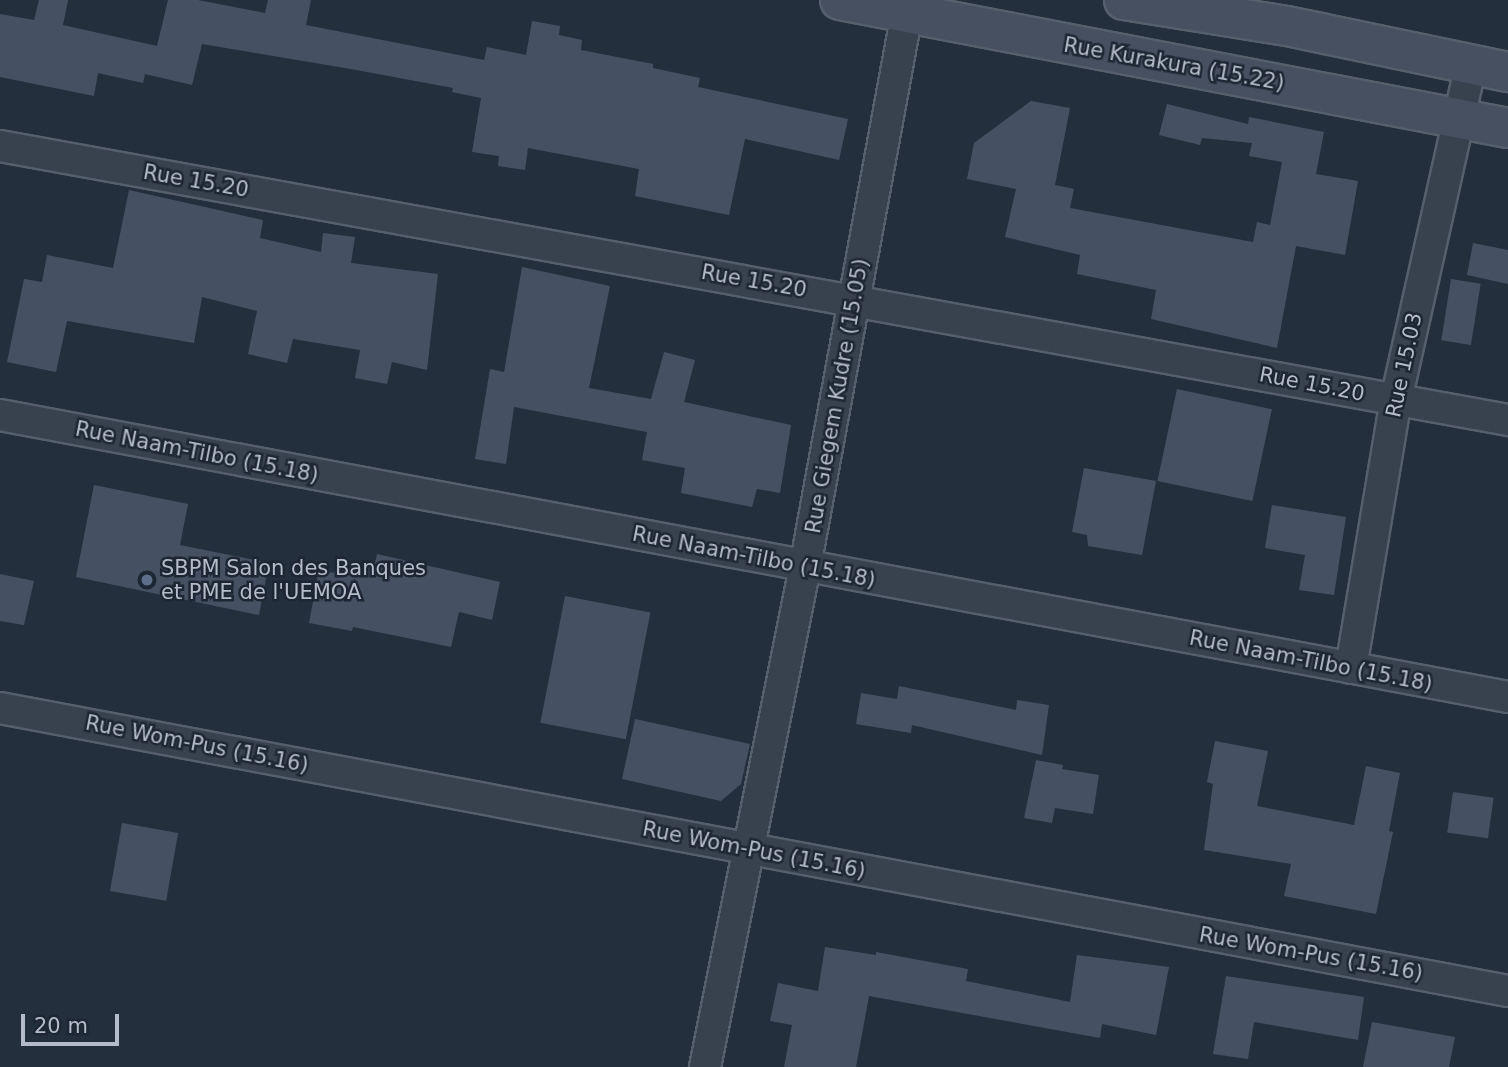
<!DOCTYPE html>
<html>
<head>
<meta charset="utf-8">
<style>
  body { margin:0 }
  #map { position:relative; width:1508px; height:1067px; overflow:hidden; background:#242f3e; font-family:"DejaVu Sans",sans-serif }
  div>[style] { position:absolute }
  .building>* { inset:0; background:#455162; transform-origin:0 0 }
  .roads { filter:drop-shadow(2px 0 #565f6c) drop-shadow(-2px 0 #565f6c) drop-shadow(0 2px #565f6c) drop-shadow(0 -2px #565f6c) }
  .minor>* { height:30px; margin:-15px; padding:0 15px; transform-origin:15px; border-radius:15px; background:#38414e }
  .secondary>* { height:38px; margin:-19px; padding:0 19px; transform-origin:19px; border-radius:19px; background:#465061 }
  .dots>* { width:19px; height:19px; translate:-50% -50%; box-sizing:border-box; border:4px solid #1d2633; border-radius:50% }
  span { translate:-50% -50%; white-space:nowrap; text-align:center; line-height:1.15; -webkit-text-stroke:5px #1d2633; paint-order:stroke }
  .street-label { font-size:21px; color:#b4bcc9 }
  .poi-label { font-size:21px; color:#b4bcc9 }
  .left { translate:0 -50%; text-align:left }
  .scale { position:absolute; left:21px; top:1014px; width:98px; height:32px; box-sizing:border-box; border:4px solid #b4bcc9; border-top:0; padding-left:9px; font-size:21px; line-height:24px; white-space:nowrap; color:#b4bcc9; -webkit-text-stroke:5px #1d2633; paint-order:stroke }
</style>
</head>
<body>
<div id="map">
  <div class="building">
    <i style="clip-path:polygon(39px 0,68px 0,63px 25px,157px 46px,168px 0,198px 0,265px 13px,268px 0,311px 0,306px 25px,484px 60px,487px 47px,526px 55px,532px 21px,560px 26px,559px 35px,582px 40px,581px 50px,653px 64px,653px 68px,700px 78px,698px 87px,848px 119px,839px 160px,745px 139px,729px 215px,635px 196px,639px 169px,528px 148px,525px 170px,498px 166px,499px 156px,472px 152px,481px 98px,452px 92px,453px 88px,351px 69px,202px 44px,192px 85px,145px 74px,143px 83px,98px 73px,94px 96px,0 77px,0 14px,34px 20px)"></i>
    <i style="clip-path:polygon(1031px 101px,1070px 108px,1055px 185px,1074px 189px,1070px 208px,1253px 242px,1257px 222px,1270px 225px,1282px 162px,1249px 156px,1252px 143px,1202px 138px,1200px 145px,1159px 135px,1167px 104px,1248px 124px,1249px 117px,1324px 132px,1316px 174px,1358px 181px,1345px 255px,1296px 246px,1277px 348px,1151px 319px,1156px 290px,1077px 274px,1080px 255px,1005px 237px,1016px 189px,967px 179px,974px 143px)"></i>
    <i style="clip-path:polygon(129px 190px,263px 220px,260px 238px,321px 252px,323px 233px,355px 237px,351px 263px,438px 274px,427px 370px,392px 362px,387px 384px,355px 378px,360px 350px,293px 339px,287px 363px,248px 354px,257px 311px,202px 297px,194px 343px,67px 321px,56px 372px,7px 362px,24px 279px,42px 282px,47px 255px,113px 268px)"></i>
    <i style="clip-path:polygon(1473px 243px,1508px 250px,1508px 284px,1467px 275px)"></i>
    <i style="clip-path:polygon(522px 267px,610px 286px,589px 388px,651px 399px,664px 352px,695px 360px,684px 402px,791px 425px,780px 493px,757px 489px,752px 507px,681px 493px,685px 468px,642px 460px,647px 432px,514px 407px,506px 464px,475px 459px,490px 369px,504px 372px)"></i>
    <i style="left:1451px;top:279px;width:30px;height:62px;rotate:9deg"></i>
    <i style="left:1177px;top:389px;width:97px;height:94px;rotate:12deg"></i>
    <i style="clip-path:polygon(1084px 468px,1156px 481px,1142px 555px,1088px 546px,1087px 535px,1072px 532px)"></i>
    <i style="clip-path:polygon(94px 485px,188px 504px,180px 545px,269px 563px,259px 615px,76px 577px)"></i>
    <i style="clip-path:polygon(1272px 505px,1346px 517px,1334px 595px,1299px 590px,1305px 555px,1265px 548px)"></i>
    <i style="clip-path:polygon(377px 554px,500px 582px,492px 620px,459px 612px,451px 647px,353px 627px,352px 631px,309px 623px,319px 570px,334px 573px,337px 562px,374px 568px)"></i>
    <i style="clip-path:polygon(0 574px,34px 581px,24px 625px,0 621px)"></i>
    <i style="left:565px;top:596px;width:87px;height:129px;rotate:11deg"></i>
    <i style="clip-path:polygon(899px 686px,1016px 710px,1017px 700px,1049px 705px,1042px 755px,912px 725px,911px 733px,856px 724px,861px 693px,897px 699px)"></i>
    <i style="clip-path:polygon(635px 719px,750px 744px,741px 784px,721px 801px,622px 779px)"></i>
    <i style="clip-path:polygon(1215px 741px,1268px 751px,1257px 806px,1354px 825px,1366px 766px,1400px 773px,1389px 831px,1393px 832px,1376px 914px,1284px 896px,1291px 864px,1204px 850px,1213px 784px,1207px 782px)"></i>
    <i style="clip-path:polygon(1036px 760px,1063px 765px,1062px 769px,1099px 775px,1093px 814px,1055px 808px,1052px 823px,1024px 818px)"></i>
    <i style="left:1453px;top:792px;width:41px;height:41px;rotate:8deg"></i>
    <i style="left:122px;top:823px;width:57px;height:69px;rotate:10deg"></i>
    <i style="clip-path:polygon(825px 947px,876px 955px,876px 952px,968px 969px,966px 981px,1070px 1002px,1077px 955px,1169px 967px,1156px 1035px,1102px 1024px,1100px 1038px,869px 996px,856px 1067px,784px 1067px,792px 1025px,770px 1021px,778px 983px,818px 991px)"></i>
    <i style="clip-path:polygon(1226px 976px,1364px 997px,1358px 1040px,1254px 1022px,1248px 1059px,1213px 1054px)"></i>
    <i style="clip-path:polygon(1372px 1022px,1455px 1037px,1449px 1067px,1363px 1067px)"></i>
  </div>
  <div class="roads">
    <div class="minor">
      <i style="left:0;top:146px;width:1533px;rotate:10.3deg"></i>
      <i style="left:0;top:415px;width:1534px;rotate:10.59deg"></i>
      <i style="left:1351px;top:668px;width:272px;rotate:-80.5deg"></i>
      <i style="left:1396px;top:400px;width:343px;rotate:-77.4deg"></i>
      <i style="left:0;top:708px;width:1534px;rotate:10.63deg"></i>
      <i style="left:705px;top:1067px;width:510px;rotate:-78.69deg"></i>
      <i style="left:805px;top:567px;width:563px;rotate:-79.57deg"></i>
    </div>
    <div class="secondary">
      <i style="left:840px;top:0;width:680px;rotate:10.85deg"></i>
      <i style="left:1124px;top:0;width:165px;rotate:9.1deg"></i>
      <i style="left:1287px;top:26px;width:226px;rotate:11.8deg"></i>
    </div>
  </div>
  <div class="dots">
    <i style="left:147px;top:580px;background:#5c6f8a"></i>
  </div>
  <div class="street-label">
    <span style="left:1174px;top:64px;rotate:10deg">Rue Kurakura (15.22)</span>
    <span style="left:196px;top:181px;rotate:10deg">Rue 15.20</span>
    <span style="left:754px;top:281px;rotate:10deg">Rue 15.20</span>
    <span style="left:1404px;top:365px;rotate:-78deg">Rue 15.03</span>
    <span style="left:1312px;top:384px;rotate:11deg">Rue 15.20</span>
    <span style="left:837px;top:396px;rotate:-80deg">Rue Giegem Kudre (15.05)</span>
    <span style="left:197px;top:452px;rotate:11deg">Rue Naam-Tilbo (15.18)</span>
    <span style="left:754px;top:557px;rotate:11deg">Rue Naam-Tilbo (15.18)</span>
    <span style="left:1311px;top:661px;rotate:11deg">Rue Naam-Tilbo (15.18)</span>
    <span style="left:197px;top:744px;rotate:11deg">Rue Wom-Pus (15.16)</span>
    <span style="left:754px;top:850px;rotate:11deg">Rue Wom-Pus (15.16)</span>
    <span style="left:1311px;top:954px;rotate:10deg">Rue Wom-Pus (15.16)</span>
  </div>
  <div class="poi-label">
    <span class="left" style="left:161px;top:580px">SBPM Salon des Banques<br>et PME de l'UEMOA</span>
  </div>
  <div class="scale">20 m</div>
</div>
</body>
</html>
